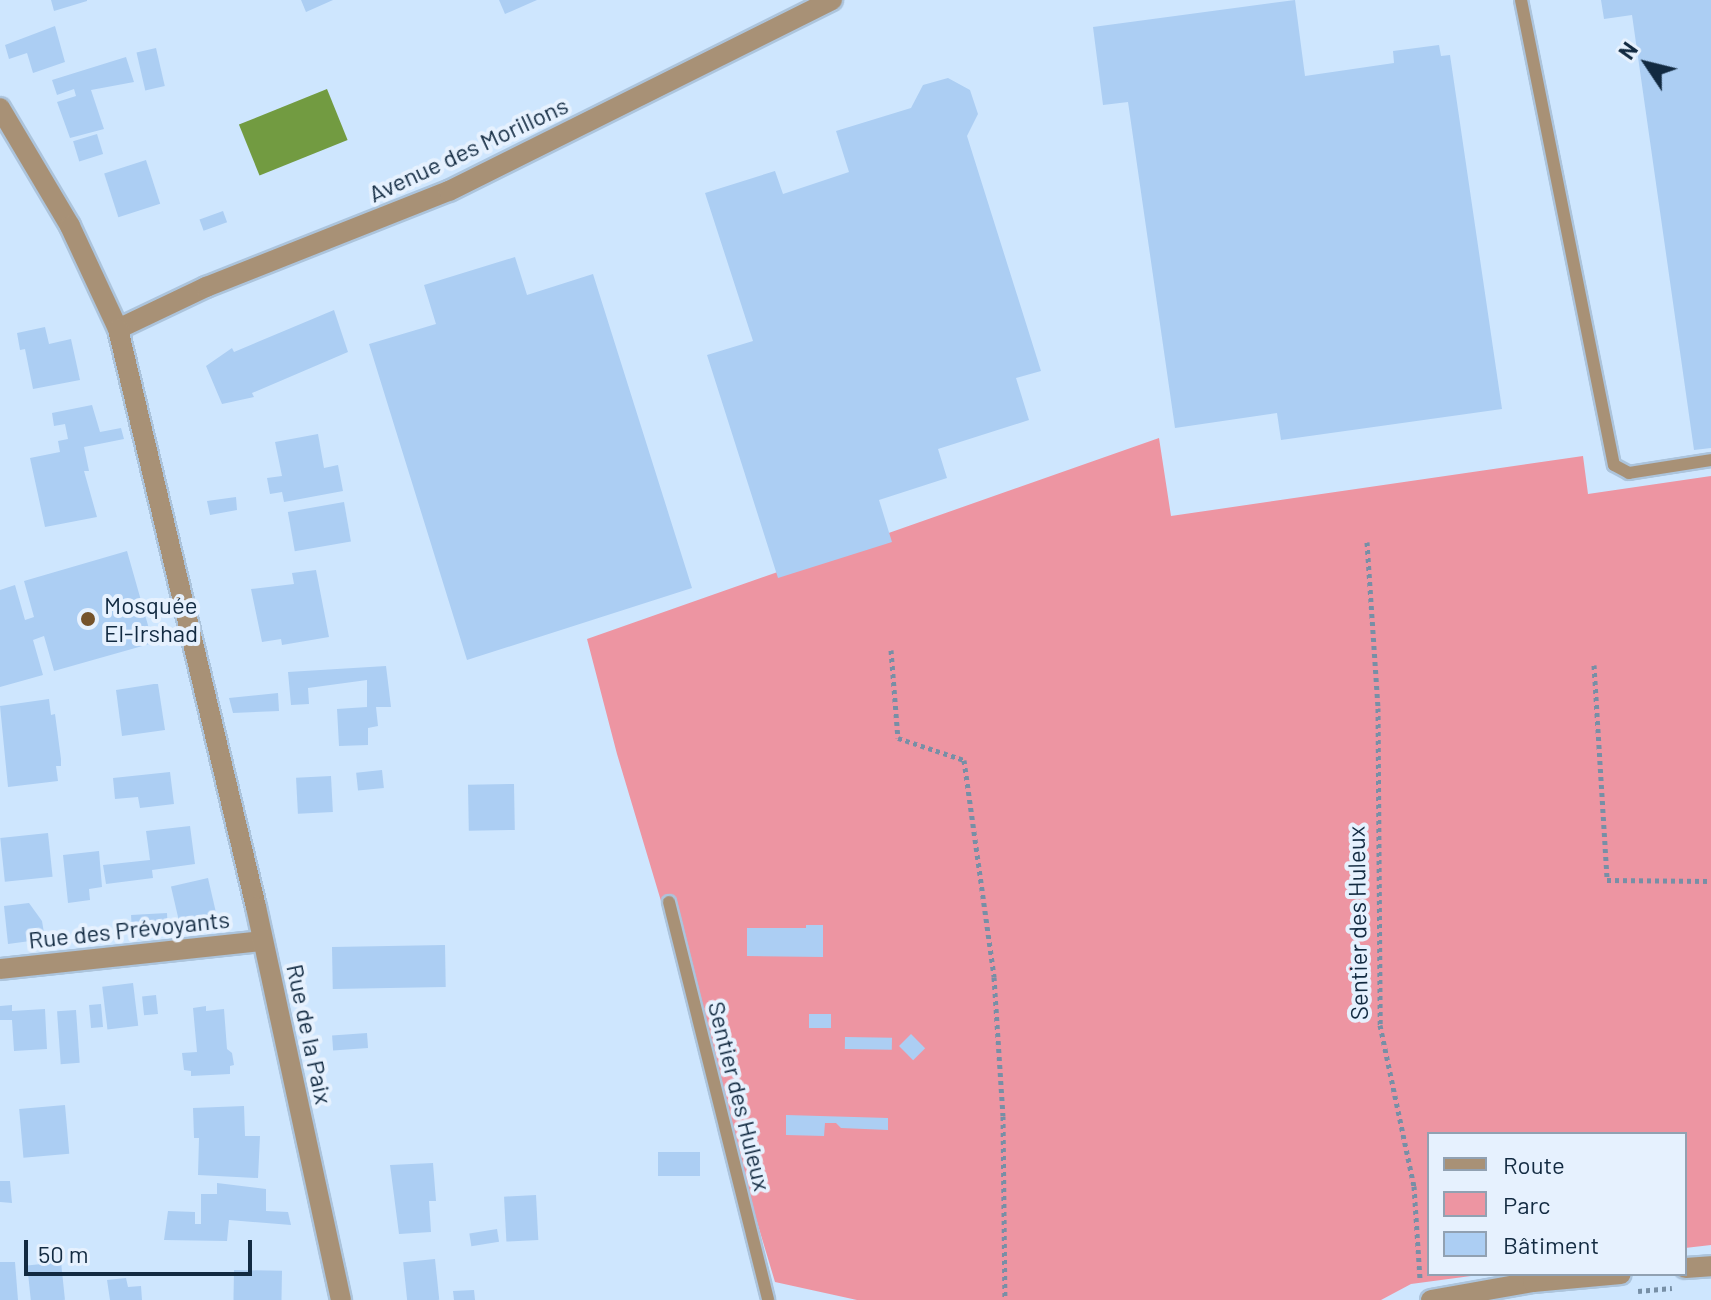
<!DOCTYPE html>
<html>
<head>
<meta charset="utf-8">
<style>
  body { margin:0 }
  #map { position:relative; width:1711px; height:1300px; overflow:hidden; background:#cee6fe; font-family:Barlow,sans-serif }
  div>[style] { position:absolute }
  .green>* { inset:0; background:#ed95a2 }
  .water>* { inset:0; background:#729b41; transform-origin:0 0 }
  .building>* { inset:0; background:#accef3; transform-origin:0 0 }
  .path>* { height:5px; margin-top:-2.5px; transform-origin:0; background:repeating-linear-gradient(90deg,#778fa6 0 4px,transparent 0 8px) }
  .roads { filter:drop-shadow(2px 0 #acc4dc) drop-shadow(-2px 0 #acc4dc) drop-shadow(0 2px #acc4dc) drop-shadow(0 -2px #acc4dc) }
  .service>* { height:12px; margin:-6px; padding:0 6px; transform-origin:6px; border-radius:6px; background:#a89176 }
  .minor>* { height:20px; margin:-10px; padding:0 10px; transform-origin:10px; border-radius:10px; background:#a89176 }
  .tertiary>* { height:20px; margin:-10px; padding:0 10px; transform-origin:10px; border-radius:10px; background:#a89176 }
  .dots>* { width:22px; height:22px; translate:-50% -50%; box-sizing:border-box; border:4px solid #e6f1fe; border-radius:50% }
  span { translate:-50% -50%; white-space:nowrap; text-align:center; line-height:1.15; -webkit-text-stroke:8px #e6f1fe; paint-order:stroke }
  .street-label { font-size:24px; color:#122a41 }
  .poi-label { font-size:24px; color:#122a41 }
  .left { translate:0 -50%; text-align:left }
  .legend { position:absolute; left:1427px; top:1132px; width:260px; height:144px; box-sizing:border-box; background:#e6f1fe; border:2px solid #91a1b2; margin:0; padding:10px 14px; list-style:none; font-size:24px; color:#122a41 }
  .legend li { display:flex; align-items:center; gap:16px; height:40px }
  .legend b { width:40px; border:2px solid #91a1b2 }
  .north { position:absolute; left:1607px; top:24px; width:80px; height:80px; -webkit-text-stroke:6px #e6f1fe; paint-order:stroke; rotate:305deg; font-size:22px; font-weight:700; line-height:32px; text-align:center; color:#122a41 }
  .north::after { content:''; display:block; margin:auto; width:28px; height:36px; background:#122a41; clip-path:polygon(50% 0,100% 100%,50% 72%,0 100%) }
  .scale { position:absolute; left:24px; top:1240px; width:228px; height:36px; box-sizing:border-box; border:4px solid #122a41; border-top:0; padding-left:10px; font-size:24px; line-height:28px; white-space:nowrap; color:#122a41; -webkit-text-stroke:6px #e6f1fe; paint-order:stroke }
</style>
</head>
<body>
<div id="map">
  <div class="green">
    <i style="clip-path:polygon(1159px 438px,1171px 516px,1583px 456px,1588px 494px,1711px 476px,1711px 1245px,1685px 1248px,1685px 1134px,1429px 1134px,1429px 1274px,1486px 1274px,1411px 1284px,1381px 1300px,857px 1300px,775px 1282px,617px 754px,587px 639px)"></i>
  </div>
  <div class="water">
    <i style="left:327px;top:89px;width:55px;height:95px;rotate:68deg"></i>
  </div>
  <div class="building">
    <i style="clip-path:polygon(51px 0,87px 0,87px 1px,54px 11px)"></i>
    <i style="clip-path:polygon(301px 0,333px 0,306px 12px)"></i>
    <i style="clip-path:polygon(499px 0,537px 0,505px 14px)"></i>
    <i style="clip-path:polygon(1295px 0,1305px 76px,1394px 63px,1393px 51px,1439px 45px,1441px 56px,1450px 55px,1502px 409px,1281px 440px,1277px 413px,1175px 428px,1128px 102px,1103px 105px,1093px 27px)"></i>
    <i style="clip-path:polygon(1601px 0,1711px 0,1711px 448px,1694px 450px,1632px 15px,1604px 19px)"></i>
    <i style="clip-path:polygon(55px 26px,65px 62px,33px 73px,27px 53px,9px 59px,5px 45px)"></i>
    <i style="left:156px;top:48px;width:39px;height:20px;rotate:77deg"></i>
    <i style="clip-path:polygon(126px 57px,134px 82px,91px 90px,104px 129px,70px 138px,57px 102px,76px 96px,74px 89px,57px 95px,52px 80px)"></i>
    <i style="clip-path:polygon(948px 78px,970px 90px,978px 114px,967px 136px,1041px 371px,1016px 378px,1029px 420px,938px 449px,947px 478px,879px 500px,892px 542px,778px 578px,707px 355px,753px 341px,705px 193px,775px 171px,783px 194px,849px 172px,836px 131px,911px 108px,923px 85px)"></i>
    <i style="left:97px;top:134px;width:21px;height:25px;rotate:73deg"></i>
    <i style="left:146px;top:160px;width:46px;height:44px;rotate:72deg"></i>
    <i style="left:223px;top:211px;width:12px;height:25px;rotate:70deg"></i>
    <i style="clip-path:polygon(515px 257px,527px 295px,593px 274px,692px 588px,467px 660px,369px 344px,436px 324px,424px 285px)"></i>
    <i style="clip-path:polygon(334px 310px,348px 352px,252px 393px,254px 397px,222px 404px,206px 366px,232px 348px,234px 352px)"></i>
    <i style="clip-path:polygon(45px 327px,49px 344px,71px 339px,80px 380px,33px 389px,25px 349px,20px 350px,17px 333px)"></i>
    <i style="clip-path:polygon(92px 405px,100px 432px,121px 428px,124px 439px,84px 447px,89px 471px,84px 471px,97px 517px,45px 527px,30px 458px,60px 452px,58px 441px,68px 439px,65px 424px,54px 426px,52px 413px)"></i>
    <i style="clip-path:polygon(318px 434px,324px 468px,338px 465px,343px 491px,284px 502px,282px 492px,270px 494px,267px 478px,282px 476px,275px 442px)"></i>
    <i style="clip-path:polygon(236px 497px,237px 510px,210px 515px,207px 501px)"></i>
    <i style="left:344px;top:502px;width:40px;height:57px;rotate:80deg"></i>
    <i style="clip-path:polygon(127px 551px,153px 643px,54px 671px,44px 636px,33px 640px,43px 675px,0 687px,0 590px,15px 585px,25px 620px,34px 617px,24px 581px)"></i>
    <i style="clip-path:polygon(316px 570px,329px 637px,282px 645px,281px 639px,262px 642px,251px 589px,294px 584px,292px 573px)"></i>
    <i style="clip-path:polygon(386px 666px,391px 707px,376px 707px,378px 726px,368px 728px,368px 745px,339px 746px,337px 709px,367px 707px,367px 680px,308px 688px,309px 704px,291px 705px,288px 672px)"></i>
    <i style="clip-path:polygon(154px 684px,158px 684px,165px 730px,122px 736px,116px 690px)"></i>
    <i style="clip-path:polygon(278px 693px,279px 711px,233px 713px,229px 698px)"></i>
    <i style="clip-path:polygon(49px 699px,51px 715px,55px 714px,61px 759px,61px 766px,56px 766px,58px 781px,8px 787px,0 706px)"></i>
    <i style="left:382px;top:770px;width:18px;height:26px;rotate:84deg"></i>
    <i style="clip-path:polygon(170px 772px,174px 804px,140px 808px,138px 797px,115px 799px,113px 778px)"></i>
    <i style="left:331px;top:776px;width:36px;height:35px;rotate:87deg"></i>
    <i style="left:514px;top:784px;width:46px;height:46px;rotate:89deg"></i>
    <i style="clip-path:polygon(190px 826px,195px 864px,152px 870px,153px 878px,106px 884px,103px 865px,150px 860px,146px 831px)"></i>
    <i style="left:48px;top:833px;width:44px;height:48px;rotate:84deg"></i>
    <i style="clip-path:polygon(99px 851px,102px 887px,89px 889px,90px 900px,68px 903px,63px 855px)"></i>
    <i style="left:208px;top:878px;width:37px;height:38px;rotate:77deg"></i>
    <i style="clip-path:polygon(29px 903px,42px 921px,45px 939px,8px 944px,4px 906px)"></i>
    <i style="left:167px;top:913px;width:17px;height:36px;rotate:87deg"></i>
    <i style="clip-path:polygon(806px 925px,823px 925px,823px 957px,747px 956px,747px 928px,806px 928px)"></i>
    <i style="left:445px;top:945px;width:42px;height:113px;rotate:89deg"></i>
    <i style="left:133px;top:983px;width:43px;height:31px;rotate:83deg"></i>
    <i style="left:156px;top:995px;width:19px;height:14px;rotate:84deg"></i>
    <i style="left:101px;top:1004px;width:23px;height:12px;rotate:85deg"></i>
    <i style="clip-path:polygon(12px 1005px,12px 1011px,45px 1009px,47px 1049px,14px 1051px,12px 1020px,0 1020px,0 1006px)"></i>
    <i style="clip-path:polygon(206px 1006px,206px 1011px,224px 1009px,227px 1049px,232px 1053px,234px 1065px,230px 1066px,230px 1074px,191px 1076px,191px 1071px,184px 1070px,182px 1053px,197px 1052px,193px 1008px)"></i>
    <i style="left:76px;top:1010px;width:53px;height:19px;rotate:86deg"></i>
    <i style="left:809px;top:1014px;width:22px;height:14px"></i>
    <i style="left:367px;top:1033px;width:15px;height:35px;rotate:86deg"></i>
    <i style="left:911px;top:1034px;width:20px;height:17px;rotate:45deg"></i>
    <i style="left:845px;top:1037px;width:47px;height:12px;rotate:1deg"></i>
    <i style="left:65px;top:1105px;width:49px;height:46px;rotate:85deg"></i>
    <i style="clip-path:polygon(244px 1106px,245px 1136px,260px 1136px,258px 1178px,198px 1175px,199px 1138px,194px 1138px,193px 1108px)"></i>
    <i style="clip-path:polygon(786px 1115px,888px 1118px,888px 1130px,841px 1128px,836px 1123px,825px 1123px,824px 1136px,786px 1135px)"></i>
    <i style="left:658px;top:1152px;width:42px;height:24px"></i>
    <i style="clip-path:polygon(433px 1163px,436px 1201px,429px 1201px,431px 1232px,399px 1234px,390px 1165px)"></i>
    <i style="clip-path:polygon(0 1181px,10px 1181px,12px 1203px,0 1202px)"></i>
    <i style="clip-path:polygon(217px 1183px,266px 1189px,266px 1211px,288px 1212px,291px 1225px,229px 1220px,227px 1241px,164px 1240px,168px 1211px,195px 1212px,195px 1224px,201px 1224px,201px 1194px,217px 1194px)"></i>
    <i style="left:536px;top:1195px;width:45px;height:32px;rotate:87deg"></i>
    <i style="left:497px;top:1229px;width:13px;height:28px;rotate:81deg"></i>
    <i style="left:435px;top:1259px;width:41px;height:32px;rotate:84deg"></i>
    <i style="clip-path:polygon(0 1262px,15px 1262px,18px 1300px,0 1300px)"></i>
    <i style="left:61px;top:1262px;width:38px;height:34px;rotate:84deg"></i>
    <i style="left:234px;top:1270px;width:48px;height:30px;rotate:1deg"></i>
    <i style="clip-path:polygon(126px 1278px,128px 1287px,141px 1286px,142px 1300px,110px 1300px,107px 1280px)"></i>
    <i style="clip-path:polygon(474px 1290px,475px 1300px,454px 1300px,453px 1291px)"></i>
  </div>
  <div class="path">
    <i style="left:1367px;top:542px;width:166px;rotate:86.2deg"></i>
    <i style="left:1378px;top:708px;width:317px;rotate:89.6deg"></i>
    <i style="left:1380px;top:1025px;width:165px;rotate:78.1deg"></i>
    <i style="left:1414px;top:1186px;width:94px;rotate:86.3deg"></i>
    <i style="left:891px;top:650px;width:88px;rotate:85.5deg"></i>
    <i style="left:898px;top:738px;width:70px;rotate:18.4deg"></i>
    <i style="left:964px;top:760px;width:219px;rotate:82.1deg"></i>
    <i style="left:994px;top:977px;width:139px;rotate:86.3deg"></i>
    <i style="left:1003px;top:1116px;width:184px;rotate:89.4deg"></i>
    <i style="left:1594px;top:665px;width:215px;rotate:86.5deg"></i>
    <i style="left:1607px;top:880px;width:104px;rotate:0.6deg"></i>
    <i style="left:1638px;top:1291px;width:34px;rotate:-5deg"></i>
  </div>
  <div class="roads">
    <div class="service">
      <i style="left:1521px;top:0;width:474px;rotate:78.7deg"></i>
      <i style="left:1614px;top:465px;width:17px;rotate:28deg"></i>
      <i style="left:1629px;top:473px;width:83px;rotate:-9deg"></i>
      <i style="left:669px;top:902px;width:410px;rotate:76deg"></i>
    </div>
    <div class="minor">
      <i style="left:118px;top:329px;width:98px;rotate:-25.5deg"></i>
      <i style="left:206px;top:287px;width:261px;rotate:-21.6deg"></i>
      <i style="left:449px;top:191px;width:428px;rotate:-26.5deg"></i>
      <i style="left:0;top:969px;width:264px;rotate:-6.1deg"></i>
      <i style="left:1685px;top:1268px;width:26px;rotate:-4deg"></i>
      <i style="left:1431px;top:1300px;width:104px;rotate:-10deg"></i>
      <i style="left:1533px;top:1282px;width:88px;rotate:-5.2deg"></i>
    </div>
    <div class="tertiary">
      <i style="left:0;top:108px;width:137px;rotate:59.3deg"></i>
      <i style="left:70px;top:226px;width:114px;rotate:65deg"></i>
      <i style="left:118px;top:329px;width:594px;rotate:76.57deg"></i>
      <i style="left:256px;top:907px;width:402px;rotate:77.8deg"></i>
    </div>
  </div>
  <div class="dots">
    <i style="left:88px;top:619px;background:#75532b"></i>
  </div>
  <div class="street-label">
    <span style="left:468px;top:149px;rotate:-25deg">Avenue des Morillons</span>
    <span style="left:1357px;top:923px;rotate:-91deg">Sentier des Huleux</span>
    <span style="left:129px;top:929px;rotate:-6deg">Rue des Prévoyants</span>
    <span style="left:310px;top:1034px;rotate:78deg">Rue de la Paix</span>
    <span style="left:740px;top:1096px;rotate:76deg">Sentier des Huleux</span>
  </div>
  <div class="poi-label">
    <span class="left" style="left:104px;top:619px">Mosquée<br>El-Irshad</span>
  </div>
  <ul class="legend">
  <li><b style="height:10px;background:#a89176"></b>Route</li>
  <li><b style="height:22px;background:#ed95a2"></b>Parc</li>
  <li><b style="height:22px;background:#accef3"></b>Bâtiment</li>
  </ul>
  <div class="north">N</div>
  <div class="scale">50 m</div>
</div>
</body>
</html>
